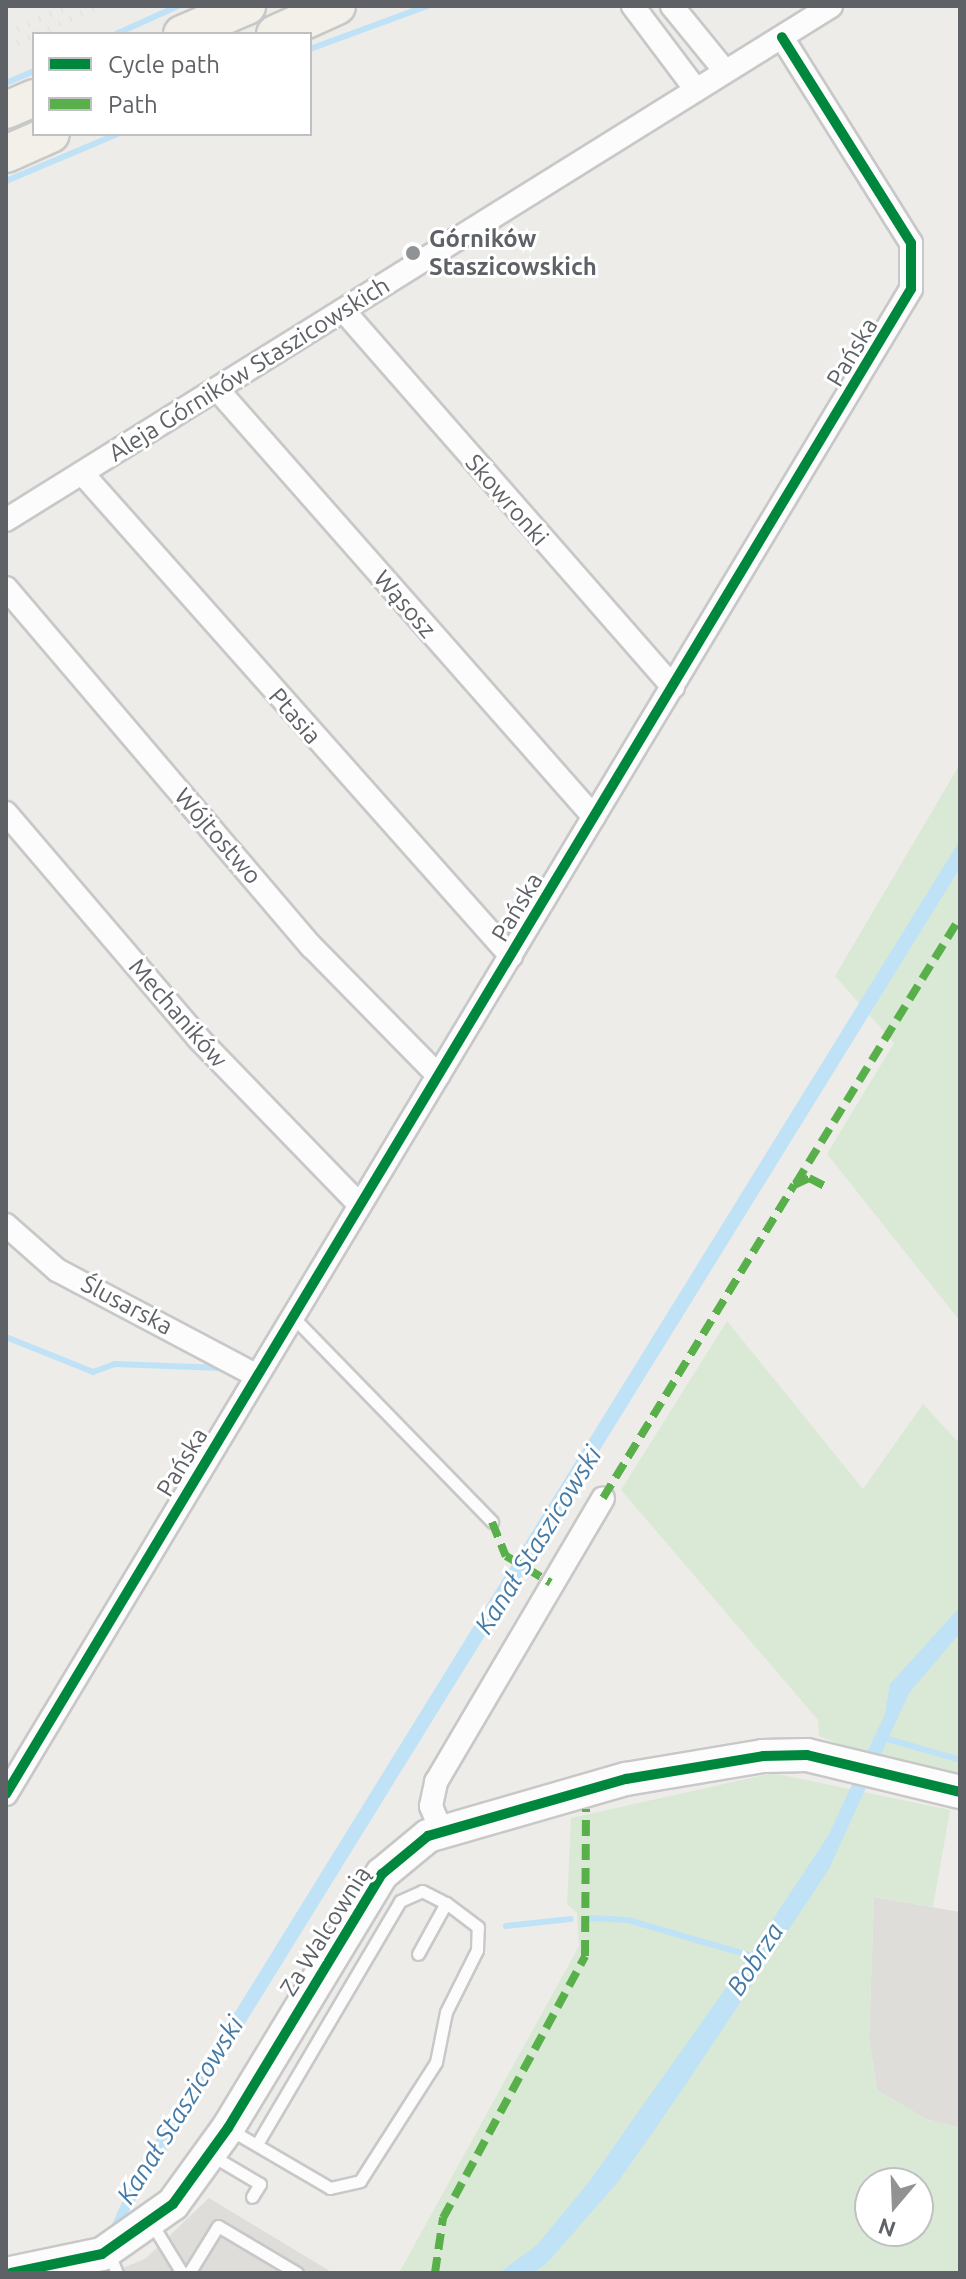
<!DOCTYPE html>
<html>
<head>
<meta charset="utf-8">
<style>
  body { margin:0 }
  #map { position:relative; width:966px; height:2279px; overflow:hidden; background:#eeece9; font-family:Ubuntu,sans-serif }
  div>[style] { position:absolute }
  .industrial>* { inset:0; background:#dfddda }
  .green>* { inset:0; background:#d9e9d5 }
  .water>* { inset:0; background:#bfe2f6 }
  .stream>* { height:6px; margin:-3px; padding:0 3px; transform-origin:3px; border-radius:3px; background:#bfe2f6 }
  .roads { filter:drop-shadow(2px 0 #c8c8c8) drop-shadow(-2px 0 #c8c8c8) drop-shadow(0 2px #c8c8c8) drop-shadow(0 -2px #c8c8c8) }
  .service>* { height:11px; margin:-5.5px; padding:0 5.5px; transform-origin:5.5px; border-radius:5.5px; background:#fcfcfc }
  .minor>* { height:22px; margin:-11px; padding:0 11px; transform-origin:11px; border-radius:11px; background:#fcfcfc }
  .secondary>* { height:32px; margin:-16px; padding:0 16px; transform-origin:16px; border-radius:16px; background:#fcfcfc }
  .primary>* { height:36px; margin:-18px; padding:0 18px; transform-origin:18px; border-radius:18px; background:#f3f0e9 }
  .rail>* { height:6px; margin-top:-3px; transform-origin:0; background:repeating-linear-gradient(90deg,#e3e4e3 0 2px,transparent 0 12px) }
  .quiet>* { height:8px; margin-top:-4px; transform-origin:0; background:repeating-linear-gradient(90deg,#59b04a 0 16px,transparent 0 24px) }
  .cycleway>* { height:10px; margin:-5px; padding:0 5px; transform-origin:5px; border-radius:5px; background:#00873e }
  .dots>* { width:22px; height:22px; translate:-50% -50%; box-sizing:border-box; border:4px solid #fff; border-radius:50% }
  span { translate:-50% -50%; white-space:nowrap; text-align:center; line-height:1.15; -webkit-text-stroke:6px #fff; paint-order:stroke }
  .poi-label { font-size:24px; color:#5e6266; font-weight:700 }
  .left { translate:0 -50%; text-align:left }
  .street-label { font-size:24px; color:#5e6266 }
  .water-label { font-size:26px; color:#447aa5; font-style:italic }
  .frame { position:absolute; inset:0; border:8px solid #5e6266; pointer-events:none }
  .legend { position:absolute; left:32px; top:32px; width:280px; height:104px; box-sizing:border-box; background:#fff; border:2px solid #bfc0c2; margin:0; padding:10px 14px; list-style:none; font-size:24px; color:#5e6266 }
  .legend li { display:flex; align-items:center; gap:16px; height:40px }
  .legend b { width:40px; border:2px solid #bfc0c2 }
  .north { position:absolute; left:854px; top:2167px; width:80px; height:80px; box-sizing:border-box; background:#fff; border:2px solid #bfc0c2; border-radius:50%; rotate:199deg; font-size:22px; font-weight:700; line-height:32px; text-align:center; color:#5e6266 }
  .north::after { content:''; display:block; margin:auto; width:28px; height:36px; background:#909294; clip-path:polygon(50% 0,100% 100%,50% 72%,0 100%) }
</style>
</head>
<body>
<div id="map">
  <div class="industrial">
    <i style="clip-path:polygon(874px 1897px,960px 1912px,960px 2128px,928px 2120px,877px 2090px,869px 2039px)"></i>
    <i style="clip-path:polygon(209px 2198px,333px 2273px,110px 2273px,145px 2259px)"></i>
  </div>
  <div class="green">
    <i style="clip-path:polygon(960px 764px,960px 1321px,827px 1154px,894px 1043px,835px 976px)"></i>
    <i style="clip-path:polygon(727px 1321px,863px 1489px,923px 1404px,960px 1444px,960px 1776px,888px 1763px,819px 1736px,818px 1720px,621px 1490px)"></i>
    <i style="clip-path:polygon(evenodd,773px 1773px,950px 1810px,933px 1907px,874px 1897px,869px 2039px,877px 2090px,928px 2120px,960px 2128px,960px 2273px,399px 2273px,579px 1946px,577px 1913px,567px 1904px,571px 1818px,773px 1773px,870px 2183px,918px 2183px,918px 2231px,870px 2231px,870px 2183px)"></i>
  </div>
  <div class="water">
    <i style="clip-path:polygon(960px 840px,960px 868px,124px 2219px,111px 2227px,133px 2177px)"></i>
    <i style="clip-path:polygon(960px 1607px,960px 1633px,909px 1693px,829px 1869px,680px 2093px,618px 2182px,546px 2264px,533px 2273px,499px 2273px,537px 2245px,588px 2183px,752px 1951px,828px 1836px,885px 1714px,890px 1684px)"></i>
  </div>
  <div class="stream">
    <i style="left:116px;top:34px;width:68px;rotate:-24.3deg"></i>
    <i style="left:310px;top:49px;width:125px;rotate:-20.2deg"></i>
    <i style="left:6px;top:83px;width:30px;rotate:-23deg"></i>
    <i style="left:6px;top:181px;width:121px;rotate:-22.9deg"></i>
    <i style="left:6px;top:1337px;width:94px;rotate:21.9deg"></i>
    <i style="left:93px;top:1372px;width:23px;rotate:-20deg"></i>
    <i style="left:115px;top:1364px;width:107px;rotate:2.1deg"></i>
    <i style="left:884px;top:1738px;width:79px;rotate:16.1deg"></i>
    <i style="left:588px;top:1918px;width:40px;rotate:2.9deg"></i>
    <i style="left:628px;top:1920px;width:132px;rotate:16.2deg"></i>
    <i style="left:506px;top:1926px;width:65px;rotate:-6.1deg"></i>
  </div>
  <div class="roads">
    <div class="service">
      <i style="left:292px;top:1316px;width:287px;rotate:45.8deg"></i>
      <i style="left:229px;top:2129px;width:117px;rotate:30.3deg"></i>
      <i style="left:330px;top:2188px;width:31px;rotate:-13deg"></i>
      <i style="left:360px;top:2181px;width:141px;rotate:-57.4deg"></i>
      <i style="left:436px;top:2062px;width:51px;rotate:-78.7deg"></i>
      <i style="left:446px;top:2012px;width:69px;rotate:-63.4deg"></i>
      <i style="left:477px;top:1950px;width:23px;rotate:-88deg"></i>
      <i style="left:478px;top:1927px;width:40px;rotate:-143deg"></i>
      <i style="left:446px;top:1903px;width:58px;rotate:118.8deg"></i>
      <i style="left:257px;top:2144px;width:282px;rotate:-59.5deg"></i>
      <i style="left:400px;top:1901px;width:24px;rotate:-24deg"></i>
      <i style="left:422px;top:1891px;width:27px;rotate:27deg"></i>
      <i style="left:211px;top:2155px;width:57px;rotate:30.6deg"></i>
      <i style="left:260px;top:2184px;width:15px;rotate:122deg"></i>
      <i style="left:152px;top:2224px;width:57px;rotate:58.5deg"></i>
      <i style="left:108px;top:2251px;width:24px;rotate:68deg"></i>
      <i style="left:189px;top:2273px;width:55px;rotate:-58.3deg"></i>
      <i style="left:218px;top:2226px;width:92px;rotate:30.7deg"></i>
    </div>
    <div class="minor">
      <i style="left:633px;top:6px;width:105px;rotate:53.1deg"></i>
      <i style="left:672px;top:6px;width:84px;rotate:50.8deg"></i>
      <i style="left:343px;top:310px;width:501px;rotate:48.8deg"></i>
      <i style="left:217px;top:389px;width:570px;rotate:48.63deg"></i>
      <i style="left:82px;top:473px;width:646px;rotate:48.39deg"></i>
      <i style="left:6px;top:520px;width:972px;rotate:-31.92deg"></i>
      <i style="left:6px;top:588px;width:472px;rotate:49.6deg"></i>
      <i style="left:312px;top:947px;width:180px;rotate:45.5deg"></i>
      <i style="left:6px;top:813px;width:297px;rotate:49.5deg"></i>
      <i style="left:199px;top:1039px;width:230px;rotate:45.9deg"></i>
      <i style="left:6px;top:1225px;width:68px;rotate:41.4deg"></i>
      <i style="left:57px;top:1270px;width:226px;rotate:27.9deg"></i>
      <i style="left:6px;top:1794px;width:1756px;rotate:-58.98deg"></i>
      <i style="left:911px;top:289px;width:46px;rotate:-90deg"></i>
      <i style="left:911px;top:243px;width:243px;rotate:-122.1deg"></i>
      <i style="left:441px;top:1830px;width:26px;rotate:-113deg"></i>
      <i style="left:431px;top:1806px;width:25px;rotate:-78deg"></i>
      <i style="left:436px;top:1782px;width:329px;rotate:-59.5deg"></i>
    </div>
    <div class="secondary">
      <i style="left:11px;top:2273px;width:93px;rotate:-11.8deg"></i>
      <i style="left:102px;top:2254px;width:87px;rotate:-35.2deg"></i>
      <i style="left:173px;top:2204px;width:94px;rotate:-54.1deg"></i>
      <i style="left:228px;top:2128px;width:297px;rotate:-58.8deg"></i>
      <i style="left:382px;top:1874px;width:60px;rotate:-39.6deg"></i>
      <i style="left:428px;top:1836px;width:206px;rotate:-16.1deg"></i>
      <i style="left:626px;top:1779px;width:139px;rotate:-9.5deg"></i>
      <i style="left:763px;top:1756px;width:44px;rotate:-1.3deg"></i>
      <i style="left:807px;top:1755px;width:157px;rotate:13.6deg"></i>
    </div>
    <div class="primary">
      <i style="left:182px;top:34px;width:71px;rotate:-23.3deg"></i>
      <i style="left:275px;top:34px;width:68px;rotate:-24.3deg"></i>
      <i style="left:6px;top:110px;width:30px;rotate:-23deg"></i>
      <i style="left:6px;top:154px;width:49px;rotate:-24deg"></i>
    </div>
  </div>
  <div class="rail">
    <i style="left:6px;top:34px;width:69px;rotate:-24deg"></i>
    <i style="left:37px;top:34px;width:69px;rotate:-24deg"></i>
    <i style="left:6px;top:48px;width:30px;rotate:-23deg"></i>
  </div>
  <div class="quiet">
    <i style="left:796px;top:1183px;width:312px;rotate:-58.3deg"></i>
    <i style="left:603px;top:1498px;width:367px;rotate:-58.6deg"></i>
    <i style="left:794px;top:1185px;width:17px;rotate:-25deg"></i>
    <i style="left:809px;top:1178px;width:20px;rotate:27deg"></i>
    <i style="left:492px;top:1522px;width:37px;rotate:68deg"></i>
    <i style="left:506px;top:1556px;width:52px;rotate:31deg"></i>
    <i style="left:435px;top:2273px;width:56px;rotate:-81.7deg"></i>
    <i style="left:443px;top:2218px;width:298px;rotate:-61.5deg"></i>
    <i style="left:585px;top:1956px;width:147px;rotate:-89.6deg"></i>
  </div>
  <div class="cycleway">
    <i style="left:6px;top:1794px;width:1756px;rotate:-58.98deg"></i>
    <i style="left:911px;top:289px;width:46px;rotate:-90deg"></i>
    <i style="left:911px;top:243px;width:243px;rotate:-122.1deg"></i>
    <i style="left:11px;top:2273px;width:93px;rotate:-11.8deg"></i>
    <i style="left:102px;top:2254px;width:87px;rotate:-35.2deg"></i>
    <i style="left:173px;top:2204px;width:94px;rotate:-54.1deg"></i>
    <i style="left:228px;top:2128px;width:297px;rotate:-58.8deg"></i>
    <i style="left:382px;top:1874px;width:60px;rotate:-39.6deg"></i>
    <i style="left:428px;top:1836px;width:206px;rotate:-16.1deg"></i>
    <i style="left:626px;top:1779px;width:139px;rotate:-9.5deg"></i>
    <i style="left:763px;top:1756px;width:44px;rotate:-1.3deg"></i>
    <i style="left:807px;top:1755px;width:157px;rotate:13.6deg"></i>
  </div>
  <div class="dots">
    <i style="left:413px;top:253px;background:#909294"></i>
  </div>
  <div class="poi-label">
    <span class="left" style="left:429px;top:253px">Górników<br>Staszicowskich</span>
  </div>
  <div class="street-label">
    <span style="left:852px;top:352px;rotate:-59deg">Pańska</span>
    <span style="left:249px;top:369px;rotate:-32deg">Aleja Górników Staszicowskich</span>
    <span style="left:507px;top:500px;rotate:49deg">Skowronki</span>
    <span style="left:405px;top:604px;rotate:49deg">Wąsosz</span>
    <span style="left:295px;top:716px;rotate:49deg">Ptasia</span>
    <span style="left:218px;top:836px;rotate:49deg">Wójtostwo</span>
    <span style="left:517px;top:907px;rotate:-59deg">Pańska</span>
    <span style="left:178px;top:1013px;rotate:49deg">Mechaników</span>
    <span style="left:127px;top:1305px;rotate:28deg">Ślusarska</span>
    <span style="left:182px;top:1462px;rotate:-59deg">Pańska</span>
    <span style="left:325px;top:1931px;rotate:-58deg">Za Walcownią</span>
  </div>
  <div class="water-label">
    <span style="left:538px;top:1540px;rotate:-58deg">Kanał Staszicowski</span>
    <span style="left:755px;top:1959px;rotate:-57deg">Bobrza</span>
    <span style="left:180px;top:2110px;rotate:-58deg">Kanał Staszicowski</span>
  </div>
  <div class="frame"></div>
  <ul class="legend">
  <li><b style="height:10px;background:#00873e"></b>Cycle path</li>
  <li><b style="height:10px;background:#59b04a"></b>Path</li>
  </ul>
  <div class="north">N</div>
</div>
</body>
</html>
